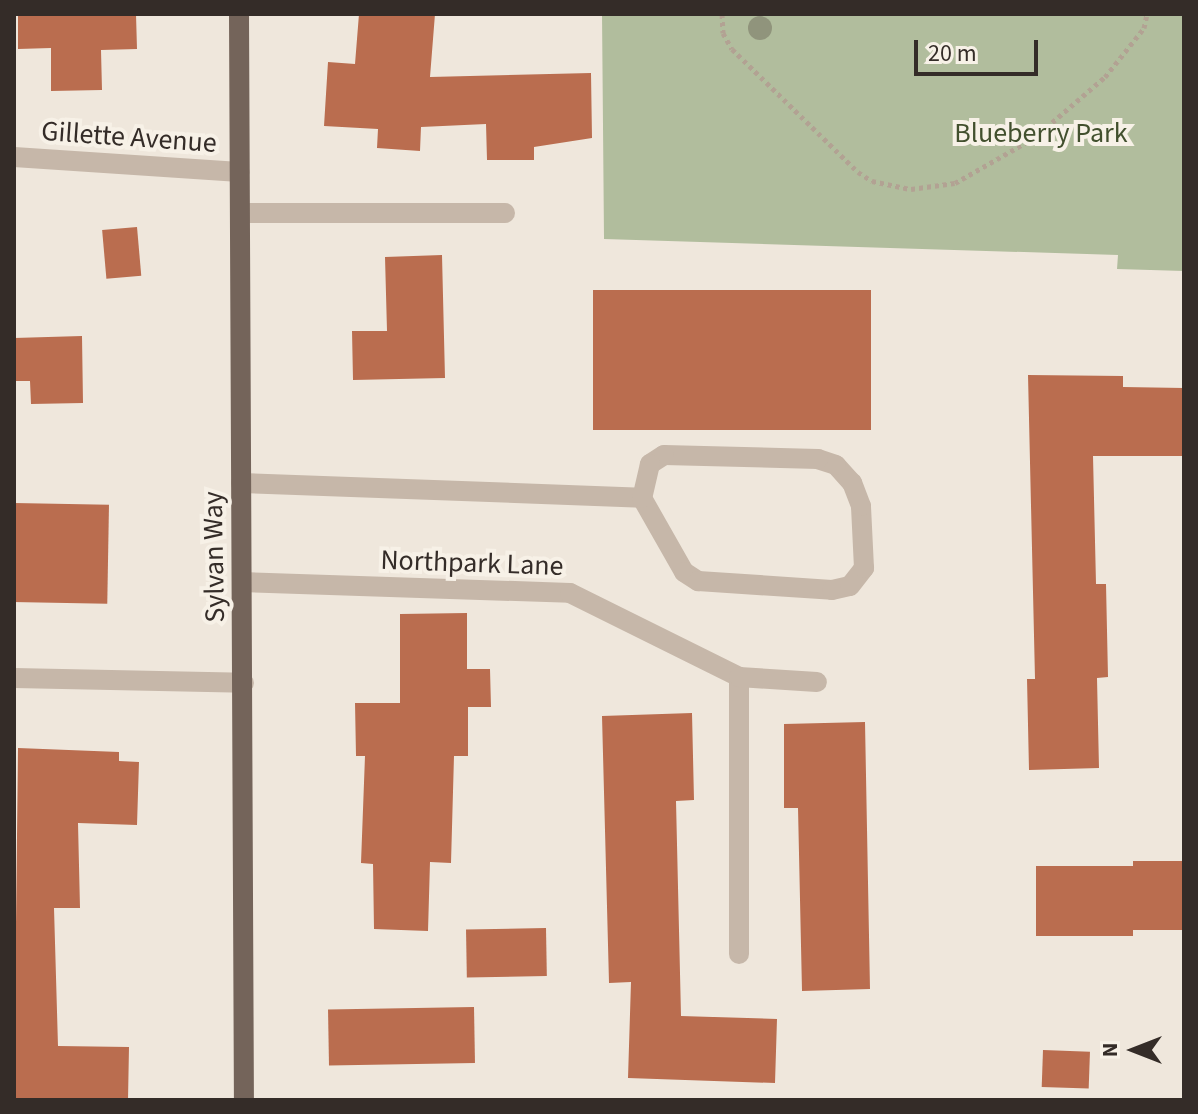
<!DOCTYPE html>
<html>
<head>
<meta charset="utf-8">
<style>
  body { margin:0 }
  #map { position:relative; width:1198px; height:1114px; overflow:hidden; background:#efe7dc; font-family:"Source Sans 3",sans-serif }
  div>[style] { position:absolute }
  .green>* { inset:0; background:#b1bd9d }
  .building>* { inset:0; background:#ba6d4f; transform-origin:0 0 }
  .path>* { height:5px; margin-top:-2.5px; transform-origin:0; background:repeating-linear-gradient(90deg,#b2a293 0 4px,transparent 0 8px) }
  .minor>* { height:20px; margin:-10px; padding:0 10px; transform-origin:10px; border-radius:10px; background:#c6b7a9 }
  .major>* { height:20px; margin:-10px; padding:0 10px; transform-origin:10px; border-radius:10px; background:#74645a }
  .trees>* { width:24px; height:24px; margin:-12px; border-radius:50%; background:#90947c }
  span { translate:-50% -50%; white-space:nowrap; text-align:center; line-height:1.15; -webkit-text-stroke:8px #f7f1e7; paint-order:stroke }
  .park-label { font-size:28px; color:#42502e }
  .street-label { font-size:28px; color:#342c28 }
  .frame { position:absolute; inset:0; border:16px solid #342c28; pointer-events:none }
  .north { position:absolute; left:1094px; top:1010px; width:80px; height:80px; -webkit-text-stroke:6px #f7f1e7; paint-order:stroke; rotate:270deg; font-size:22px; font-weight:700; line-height:32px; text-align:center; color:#342c28 }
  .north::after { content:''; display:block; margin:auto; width:28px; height:36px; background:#342c28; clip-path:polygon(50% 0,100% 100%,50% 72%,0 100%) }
  .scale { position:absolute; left:914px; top:40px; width:124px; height:36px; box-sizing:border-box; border:4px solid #342c28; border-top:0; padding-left:10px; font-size:24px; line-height:28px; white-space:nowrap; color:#342c28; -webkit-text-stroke:6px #f7f1e7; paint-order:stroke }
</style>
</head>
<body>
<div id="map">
  <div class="green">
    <i style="clip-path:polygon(602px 14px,1184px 14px,1184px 271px,1117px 269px,1118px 255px,604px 239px)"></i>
  </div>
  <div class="building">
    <i style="clip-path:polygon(18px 14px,136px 14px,137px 49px,101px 50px,102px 90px,51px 91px,51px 48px,18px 49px)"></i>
    <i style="clip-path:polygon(359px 14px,435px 14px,430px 77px,591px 73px,592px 138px,534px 147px,534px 160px,487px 160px,486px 124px,421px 127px,420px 151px,377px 148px,378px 129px,324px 126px,328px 62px,355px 64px)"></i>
    <i style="left:137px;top:227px;width:49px;height:35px;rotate:85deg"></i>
    <i style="clip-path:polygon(442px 255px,445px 378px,353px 380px,352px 331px,387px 331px,385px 257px)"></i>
    <i style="left:871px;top:290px;width:140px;height:278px;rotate:90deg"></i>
    <i style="clip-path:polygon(82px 336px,83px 403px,31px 404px,30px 381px,14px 381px,14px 338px)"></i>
    <i style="clip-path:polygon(1028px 375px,1123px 376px,1123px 387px,1184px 388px,1184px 456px,1093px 456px,1096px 584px,1106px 584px,1108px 677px,1097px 678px,1099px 768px,1029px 770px,1027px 679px,1035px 679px)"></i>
    <i style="left:14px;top:503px;width:95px;height:99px;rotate:1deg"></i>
    <i style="clip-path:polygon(467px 613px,467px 669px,490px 669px,491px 707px,468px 707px,468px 756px,454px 756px,451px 863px,430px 862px,428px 931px,374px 929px,373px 864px,361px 863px,365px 756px,356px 756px,355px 703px,400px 703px,400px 614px)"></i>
    <i style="clip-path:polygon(692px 713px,694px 800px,676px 801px,681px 1016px,777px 1019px,775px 1083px,628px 1078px,631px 982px,609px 983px,602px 716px)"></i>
    <i style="clip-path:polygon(865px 722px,870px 989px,802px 991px,798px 808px,784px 808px,784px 724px)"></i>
    <i style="clip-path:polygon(18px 748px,119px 752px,119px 761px,139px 762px,137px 825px,78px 823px,80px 908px,54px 908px,58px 1046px,129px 1047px,128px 1100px,14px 1100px)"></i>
    <i style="clip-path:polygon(1133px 861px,1184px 861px,1184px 930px,1133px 930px,1133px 936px,1036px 936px,1036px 866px,1133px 866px)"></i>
    <i style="left:546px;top:928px;width:48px;height:80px;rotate:89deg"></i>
    <i style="left:474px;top:1007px;width:56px;height:146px;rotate:89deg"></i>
    <i style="left:1043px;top:1050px;width:47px;height:37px;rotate:2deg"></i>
  </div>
  <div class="path">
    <i style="left:722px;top:14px;width:19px;rotate:87deg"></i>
    <i style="left:723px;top:33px;width:18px;rotate:61deg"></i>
    <i style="left:732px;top:49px;width:176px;rotate:44.3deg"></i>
    <i style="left:858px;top:172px;width:17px;rotate:33deg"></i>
    <i style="left:872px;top:181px;width:40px;rotate:12deg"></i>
    <i style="left:911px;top:189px;width:44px;rotate:-7.8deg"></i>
    <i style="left:955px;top:183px;width:91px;rotate:-29.7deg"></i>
    <i style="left:1034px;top:138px;width:94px;rotate:-40.7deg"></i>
    <i style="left:1105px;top:77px;width:63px;rotate:-51.5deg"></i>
    <i style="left:1144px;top:28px;width:14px;rotate:-78deg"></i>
  </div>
  <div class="minor">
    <i style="left:14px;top:157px;width:226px;rotate:3.8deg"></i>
    <i style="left:240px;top:213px;width:265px"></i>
    <i style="left:241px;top:483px;width:401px;rotate:2.1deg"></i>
    <i style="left:642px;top:498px;width:85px;rotate:60.4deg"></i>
    <i style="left:684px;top:572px;width:17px;rotate:33deg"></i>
    <i style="left:698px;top:581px;width:134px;rotate:3.8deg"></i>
    <i style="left:832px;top:590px;width:18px;rotate:-13deg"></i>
    <i style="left:850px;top:586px;width:23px;rotate:-52deg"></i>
    <i style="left:864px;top:568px;width:62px;rotate:-92.8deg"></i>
    <i style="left:861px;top:506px;width:25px;rotate:-111deg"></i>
    <i style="left:852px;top:483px;width:24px;rotate:-132deg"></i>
    <i style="left:836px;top:465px;width:19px;rotate:-162deg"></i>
    <i style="left:818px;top:459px;width:154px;rotate:-178.5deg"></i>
    <i style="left:664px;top:455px;width:17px;rotate:147deg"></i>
    <i style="left:650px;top:464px;width:35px;rotate:103deg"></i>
    <i style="left:242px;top:582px;width:328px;rotate:1.9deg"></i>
    <i style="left:570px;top:593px;width:189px;rotate:26.4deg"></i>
    <i style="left:739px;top:677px;width:277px;rotate:90deg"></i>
    <i style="left:739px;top:677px;width:78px;rotate:3.7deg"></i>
    <i style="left:14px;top:678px;width:230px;rotate:1.2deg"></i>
  </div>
  <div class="major">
    <i style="left:239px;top:14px;width:1086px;rotate:89.74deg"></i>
  </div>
  <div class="trees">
    <i style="left:760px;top:28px"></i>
  </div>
  <div class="park-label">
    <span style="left:1041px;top:133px">Blueberry Park</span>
  </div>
  <div class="street-label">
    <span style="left:129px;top:137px;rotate:4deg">Gillette Avenue</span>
    <span style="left:214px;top:557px;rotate:-91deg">Sylvan Way</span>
    <span style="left:472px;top:563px;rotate:2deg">Northpark Lane</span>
  </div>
  <div class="frame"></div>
  <div class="north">N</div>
  <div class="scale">20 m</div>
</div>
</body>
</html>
